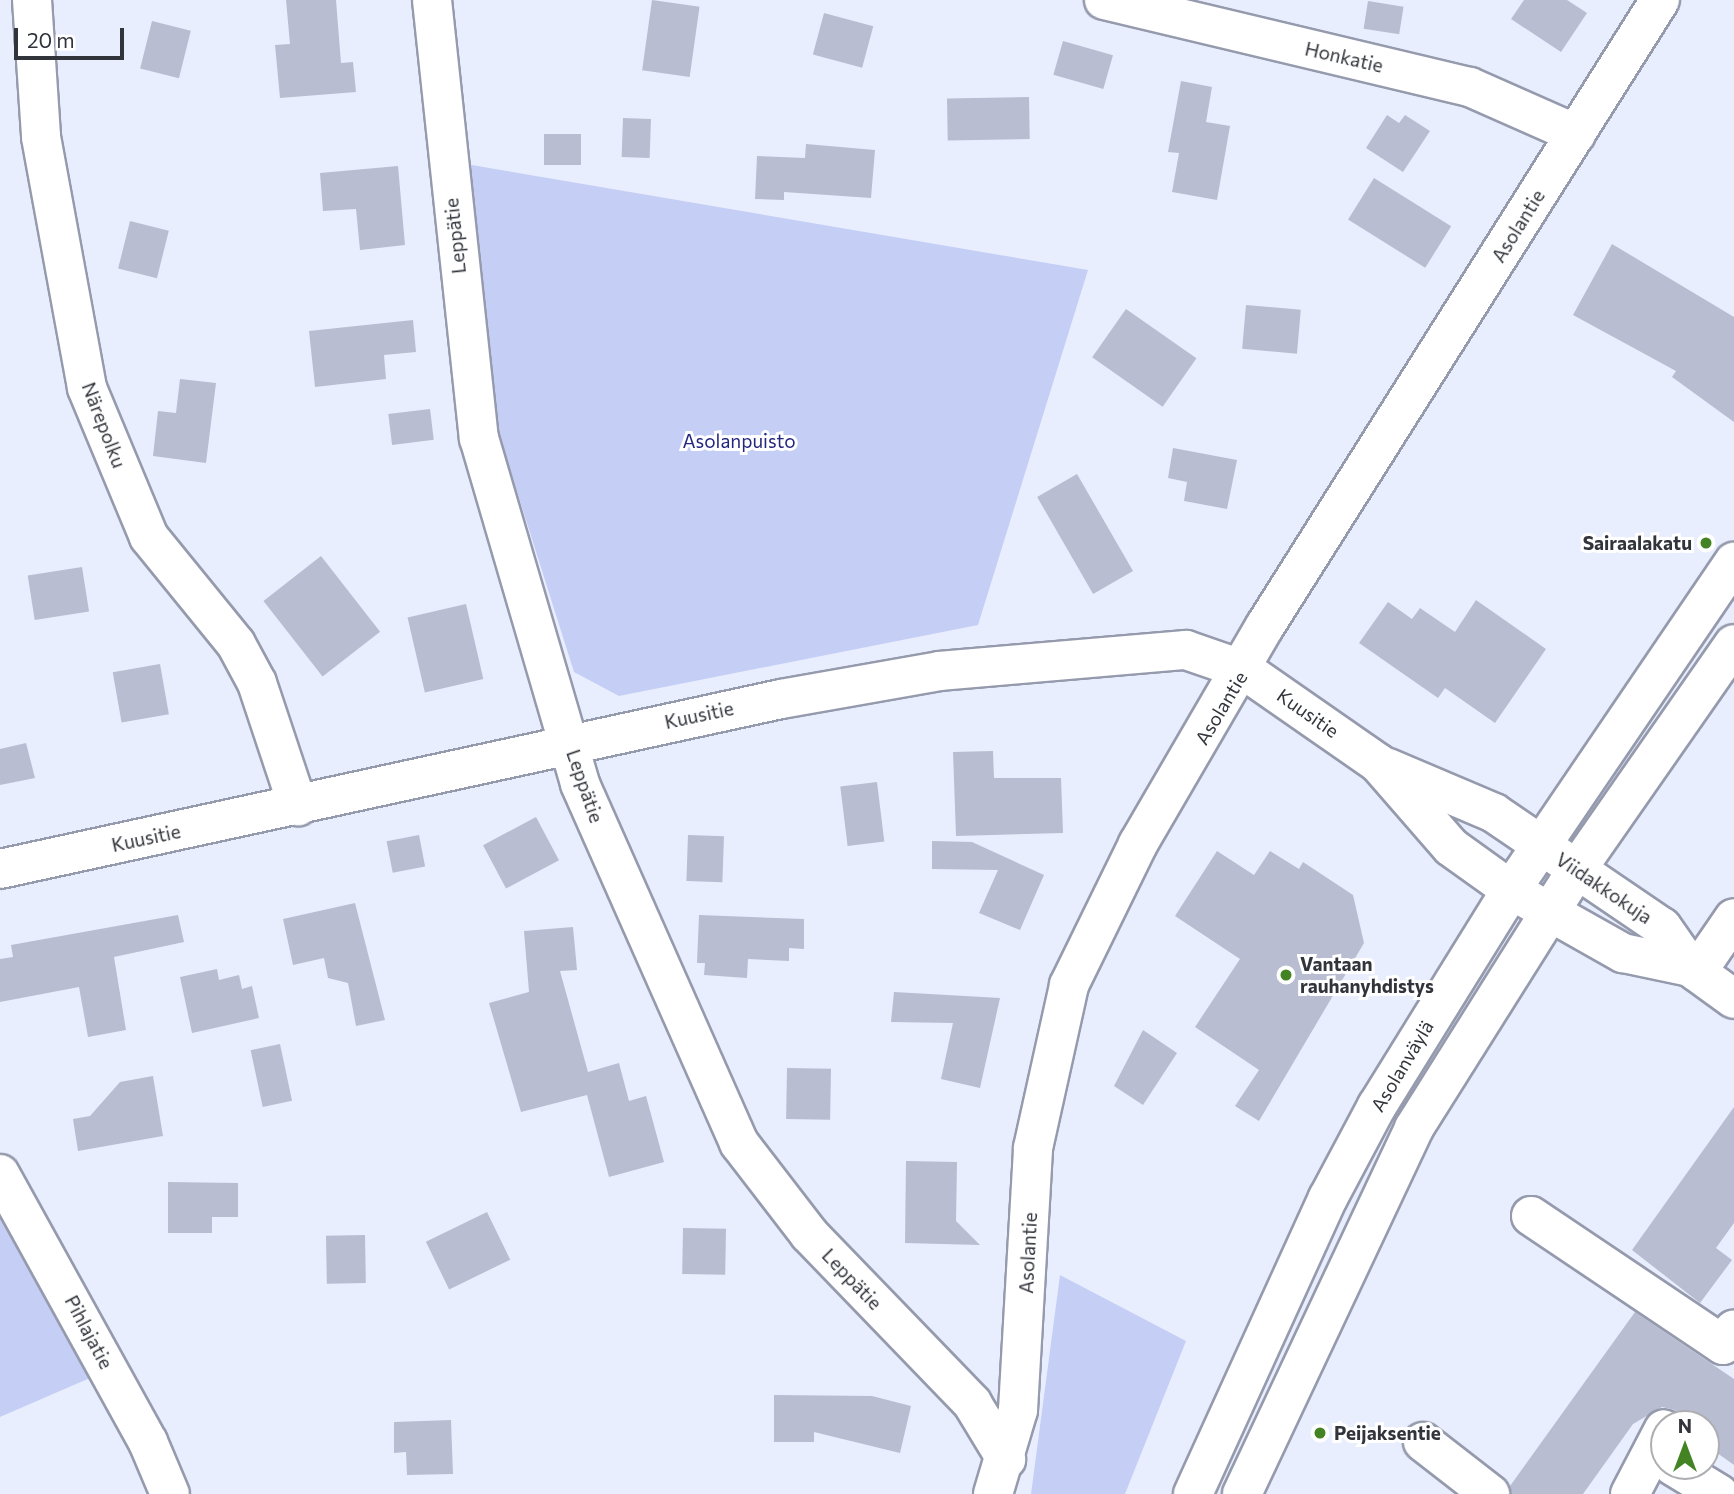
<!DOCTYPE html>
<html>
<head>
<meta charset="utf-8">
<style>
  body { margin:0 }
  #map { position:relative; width:1734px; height:1494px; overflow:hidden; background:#e9eefe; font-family:Commissioner,sans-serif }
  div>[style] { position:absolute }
  .green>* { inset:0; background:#c5cff5 }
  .building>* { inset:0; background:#b8bdd1; transform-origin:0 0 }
  .roads { filter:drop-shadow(2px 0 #959aad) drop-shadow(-2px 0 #959aad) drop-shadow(0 2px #959aad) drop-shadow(0 -2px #959aad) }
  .minor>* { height:38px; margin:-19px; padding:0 19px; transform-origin:19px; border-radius:19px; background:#fff }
  .major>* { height:38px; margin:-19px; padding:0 19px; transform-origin:19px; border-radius:19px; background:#fff }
  .dots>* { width:19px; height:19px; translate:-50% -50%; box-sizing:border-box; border:4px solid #fff; border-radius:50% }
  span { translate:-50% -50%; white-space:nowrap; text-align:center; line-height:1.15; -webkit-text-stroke:6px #fff; paint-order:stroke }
  .street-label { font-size:19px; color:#32343c }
  .park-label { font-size:19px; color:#23267f }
  .poi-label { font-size:19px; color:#32343c; font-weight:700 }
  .right { translate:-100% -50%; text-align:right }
  .left { translate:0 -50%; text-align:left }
  .north { position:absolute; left:1650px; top:1410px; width:70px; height:70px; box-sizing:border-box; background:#fff; border:2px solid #adaeb1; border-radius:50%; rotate:0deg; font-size:19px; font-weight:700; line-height:28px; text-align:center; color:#32343c }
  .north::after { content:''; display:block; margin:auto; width:24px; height:32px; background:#448323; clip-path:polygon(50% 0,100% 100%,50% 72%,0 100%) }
  .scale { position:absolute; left:14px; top:28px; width:110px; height:32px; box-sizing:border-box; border:4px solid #32343c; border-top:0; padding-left:9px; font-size:21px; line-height:24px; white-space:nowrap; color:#32343c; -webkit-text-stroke:5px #fff; paint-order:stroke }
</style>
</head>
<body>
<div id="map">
  <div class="green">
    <i style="clip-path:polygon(466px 164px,1088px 270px,978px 625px,619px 696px,574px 672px,489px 403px)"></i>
    <i style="clip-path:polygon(0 1214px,90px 1378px,0 1417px)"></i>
    <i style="clip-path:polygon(1060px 1275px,1186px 1341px,1125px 1494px,1031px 1494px)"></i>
  </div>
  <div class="building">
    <i style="clip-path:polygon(286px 0,336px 0,341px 63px,353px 62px,356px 92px,280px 98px,275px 45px,290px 44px)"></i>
    <i style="left:652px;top:0;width:48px;height:71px;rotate:8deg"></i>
    <i style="clip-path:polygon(1524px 0,1567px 0,1587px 13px,1561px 52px,1511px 19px)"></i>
    <i style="left:1368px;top:1px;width:36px;height:28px;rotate:9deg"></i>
    <i style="left:824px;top:13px;width:51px;height:43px;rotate:15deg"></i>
    <i style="left:152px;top:21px;width:40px;height:49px;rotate:14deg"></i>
    <i style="left:1063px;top:41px;width:52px;height:35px;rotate:16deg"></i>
    <i style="clip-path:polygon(1181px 81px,1212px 87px,1206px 122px,1230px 126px,1217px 200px,1172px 192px,1179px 153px,1168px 152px)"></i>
    <i style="left:1029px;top:97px;width:42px;height:82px;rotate:89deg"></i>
    <i style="clip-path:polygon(1387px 115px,1399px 123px,1405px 115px,1430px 131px,1403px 172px,1366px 148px)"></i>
    <i style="left:623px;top:118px;width:28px;height:39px;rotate:2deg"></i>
    <i style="left:544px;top:134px;width:37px;height:31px"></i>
    <i style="clip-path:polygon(806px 144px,875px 150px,871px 198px,784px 192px,784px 200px,755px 199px,757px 156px,805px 158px)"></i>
    <i style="clip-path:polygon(398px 166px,405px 245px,360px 250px,356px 209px,323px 211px,320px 173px)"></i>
    <i style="left:1374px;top:178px;width:91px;height:49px;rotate:32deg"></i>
    <i style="left:130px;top:221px;width:40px;height:49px;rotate:14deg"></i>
    <i style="clip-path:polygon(1612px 244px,1734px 317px,1734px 422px,1672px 377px,1676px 371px,1573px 315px)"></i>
    <i style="left:1246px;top:305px;width:55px;height:44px;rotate:5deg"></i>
    <i style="left:1126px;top:309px;width:86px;height:59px;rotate:35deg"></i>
    <i style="clip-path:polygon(413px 320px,416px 352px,384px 355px,386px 379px,315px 387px,309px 331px)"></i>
    <i style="clip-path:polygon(180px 379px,216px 383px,206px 463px,153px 456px,158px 411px,176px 413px)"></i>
    <i style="left:430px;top:409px;width:31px;height:42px;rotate:83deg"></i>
    <i style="clip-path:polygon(1173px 448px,1237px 460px,1227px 509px,1184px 501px,1187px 482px,1168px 478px)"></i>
    <i style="left:1077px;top:474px;width:112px;height:46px;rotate:60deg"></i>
    <i style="left:321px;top:556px;width:96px;height:73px;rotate:52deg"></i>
    <i style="left:82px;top:567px;width:45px;height:55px;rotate:81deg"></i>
    <i style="clip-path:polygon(1476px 600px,1546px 649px,1495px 723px,1445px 688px,1438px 698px,1359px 643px,1388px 602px,1412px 619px,1420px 608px,1455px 632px)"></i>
    <i style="left:466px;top:604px;width:77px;height:60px;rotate:77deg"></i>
    <i style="left:160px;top:664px;width:51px;height:48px;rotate:80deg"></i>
    <i style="clip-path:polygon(26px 743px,35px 778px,0 785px,0 749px)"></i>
    <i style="clip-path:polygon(993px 751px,994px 778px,1061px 778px,1063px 833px,956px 836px,953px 752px)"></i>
    <i style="left:877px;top:782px;width:60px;height:37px;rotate:83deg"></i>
    <i style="left:536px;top:817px;width:49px;height:60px;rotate:62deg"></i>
    <i style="left:419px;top:835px;width:32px;height:33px;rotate:79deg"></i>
    <i style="left:688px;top:835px;width:36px;height:46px;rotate:2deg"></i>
    <i style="clip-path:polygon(932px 841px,972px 842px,1044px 875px,1020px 930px,979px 913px,998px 870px,932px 869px)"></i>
    <i style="clip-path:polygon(1217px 851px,1254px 875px,1270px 851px,1299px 869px,1303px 862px,1353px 895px,1364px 943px,1259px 1121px,1235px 1106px,1259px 1070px,1195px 1027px,1240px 959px,1175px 916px)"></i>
    <i style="clip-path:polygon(355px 903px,385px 1020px,356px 1026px,348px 983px,328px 978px,324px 958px,293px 965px,283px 919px)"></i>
    <i style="clip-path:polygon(178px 915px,184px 942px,114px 957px,126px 1030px,88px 1037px,79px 987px,0 1002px,0 959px,13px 957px,11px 945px)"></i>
    <i style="clip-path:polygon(699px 915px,804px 919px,804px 949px,789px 948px,789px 961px,748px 959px,747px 978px,704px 975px,705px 963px,697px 963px)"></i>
    <i style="clip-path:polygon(573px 927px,577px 970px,560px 971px,588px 1072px,619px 1063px,629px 1101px,646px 1096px,664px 1162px,609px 1177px,587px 1095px,521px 1112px,489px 1003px,529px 992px,524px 931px)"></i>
    <i style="clip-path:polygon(217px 969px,219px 980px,239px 975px,242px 989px,252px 986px,259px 1018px,192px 1033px,180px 977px)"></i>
    <i style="clip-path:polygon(894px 992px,1000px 998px,980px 1088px,941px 1079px,953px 1023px,891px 1022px)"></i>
    <i style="clip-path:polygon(1143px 1030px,1177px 1053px,1143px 1105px,1114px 1086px)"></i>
    <i style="left:280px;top:1044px;width:58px;height:30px;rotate:78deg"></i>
    <i style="left:787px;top:1068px;width:44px;height:51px;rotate:1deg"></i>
    <i style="clip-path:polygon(153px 1076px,163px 1136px,78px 1151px,73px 1119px,90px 1116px,120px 1082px)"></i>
    <i style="clip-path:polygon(1734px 1107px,1734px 1223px,1716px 1248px,1732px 1260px,1700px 1303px,1632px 1250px)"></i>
    <i style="clip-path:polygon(906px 1161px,957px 1162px,956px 1221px,980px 1245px,905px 1243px)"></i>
    <i style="clip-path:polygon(168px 1182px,238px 1183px,238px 1217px,212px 1217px,212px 1233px,168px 1233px)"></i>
    <i style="left:487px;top:1212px;width:53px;height:68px;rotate:64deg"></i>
    <i style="left:683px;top:1228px;width:43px;height:46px;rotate:1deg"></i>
    <i style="left:365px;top:1235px;width:48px;height:39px;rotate:89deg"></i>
    <i style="clip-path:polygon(1635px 1312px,1734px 1379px,1734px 1465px,1706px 1445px,1706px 1424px,1685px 1424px,1675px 1410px,1662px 1407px,1633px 1424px,1583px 1494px,1511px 1494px,1510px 1486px)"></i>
    <i style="clip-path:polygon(774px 1395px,872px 1396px,911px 1406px,900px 1453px,814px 1432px,814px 1442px,774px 1442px)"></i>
    <i style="clip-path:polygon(451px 1420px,453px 1474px,407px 1475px,406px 1452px,394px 1453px,394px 1422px)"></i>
  </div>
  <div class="roads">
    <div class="minor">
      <i style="left:32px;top:0;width:137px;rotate:86.2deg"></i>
      <i style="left:41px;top:137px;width:255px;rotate:79.6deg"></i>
      <i style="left:87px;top:388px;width:161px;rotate:67.4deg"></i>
      <i style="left:149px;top:537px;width:138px;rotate:50.9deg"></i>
      <i style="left:236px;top:644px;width:44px;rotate:61.7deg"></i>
      <i style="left:257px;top:683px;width:130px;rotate:71.6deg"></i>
      <i style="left:432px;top:0;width:441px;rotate:83.9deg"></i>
      <i style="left:479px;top:438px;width:360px;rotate:73.7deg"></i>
      <i style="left:580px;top:784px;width:393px;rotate:66.1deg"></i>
      <i style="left:739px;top:1143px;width:115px;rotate:52.4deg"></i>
      <i style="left:809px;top:1234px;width:235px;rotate:46deg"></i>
      <i style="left:972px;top:1403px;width:66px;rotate:58.7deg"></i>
      <i style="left:1104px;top:0;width:376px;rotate:13.4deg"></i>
      <i style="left:1470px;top:87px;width:116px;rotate:23.9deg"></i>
      <i style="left:1388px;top:768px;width:115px;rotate:23deg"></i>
      <i style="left:1494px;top:813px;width:203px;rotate:34.2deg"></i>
      <i style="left:1662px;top:927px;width:49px;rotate:55deg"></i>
      <i style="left:1690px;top:967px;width:54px;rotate:36deg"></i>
      <i style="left:0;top:869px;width:799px;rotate:-12.28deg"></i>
      <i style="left:781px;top:699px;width:160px;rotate:-10deg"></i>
      <i style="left:939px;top:671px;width:248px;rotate:-4.9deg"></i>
      <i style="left:1186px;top:650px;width:61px;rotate:19deg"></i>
      <i style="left:1244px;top:670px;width:163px;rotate:34.8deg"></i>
      <i style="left:1378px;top:763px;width:111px;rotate:49deg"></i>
      <i style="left:1451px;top:847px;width:74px;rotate:35.6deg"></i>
      <i style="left:1511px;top:890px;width:129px;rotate:29.4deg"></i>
      <i style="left:1623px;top:953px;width:68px;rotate:11.8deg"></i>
      <i style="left:1697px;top:972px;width:65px;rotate:-55.6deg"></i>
      <i style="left:0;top:1174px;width:306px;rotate:61.1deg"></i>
      <i style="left:148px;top:1442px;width:56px;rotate:67.1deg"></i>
      <i style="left:1531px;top:1216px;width:231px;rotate:33.9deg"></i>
      <i style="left:1723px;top:1345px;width:19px;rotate:-55deg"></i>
      <i style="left:1423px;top:1442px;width:85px;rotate:37.8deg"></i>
      <i style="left:1673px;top:1466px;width:54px;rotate:31.3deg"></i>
      <i style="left:993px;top:1494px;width:88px;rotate:-73.4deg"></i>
      <i style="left:1018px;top:1410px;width:262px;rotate:-86.7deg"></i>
      <i style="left:1033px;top:1148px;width:167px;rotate:-77.5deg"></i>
      <i style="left:1069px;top:985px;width:157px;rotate:-63.9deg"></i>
      <i style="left:1138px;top:844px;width:252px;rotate:-59.8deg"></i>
      <i style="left:1265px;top:626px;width:740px;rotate:-57.75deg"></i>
      <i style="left:1630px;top:1494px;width:73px;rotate:-62.4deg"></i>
    </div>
    <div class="major">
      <i style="left:1193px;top:1494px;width:325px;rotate:-65.5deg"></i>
      <i style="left:1328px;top:1198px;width:104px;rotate:-62deg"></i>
      <i style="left:1377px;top:1106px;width:254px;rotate:-58.2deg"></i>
      <i style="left:1511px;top:890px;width:397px;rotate:-55.8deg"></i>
      <i style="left:1242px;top:1494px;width:404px;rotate:-64.8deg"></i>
      <i style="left:1414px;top:1128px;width:306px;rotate:-57.8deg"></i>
      <i style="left:1577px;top:869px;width:274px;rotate:-55.1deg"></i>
    </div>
  </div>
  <div class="dots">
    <i style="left:1706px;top:543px;background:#448323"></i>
    <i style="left:1286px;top:975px;background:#448323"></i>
    <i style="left:1320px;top:1433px;background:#448323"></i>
  </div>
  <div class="street-label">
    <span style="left:1344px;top:57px;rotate:13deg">Honkatie</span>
    <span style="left:1518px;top:226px;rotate:-58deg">Asolantie</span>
    <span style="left:455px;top:236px;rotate:-96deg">Leppätie</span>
    <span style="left:104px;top:425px;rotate:69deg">Närepolku</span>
    <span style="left:1221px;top:708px;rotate:-59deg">Asolantie</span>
    <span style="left:1308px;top:713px;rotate:35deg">Kuusitie</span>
    <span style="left:699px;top:715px;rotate:-12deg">Kuusitie</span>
    <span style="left:585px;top:786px;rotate:71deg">Leppätie</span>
    <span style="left:146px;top:838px;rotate:-12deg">Kuusitie</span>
    <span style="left:1604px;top:888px;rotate:34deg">Viidakkokuja</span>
    <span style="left:1402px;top:1066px;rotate:-59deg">Asolanväylä</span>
    <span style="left:1028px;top:1253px;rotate:-87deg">Asolantie</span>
    <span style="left:852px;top:1279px;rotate:46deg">Leppätie</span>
    <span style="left:89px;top:1332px;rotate:62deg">Pihlajatie</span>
  </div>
  <div class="park-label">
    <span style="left:739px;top:441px">Asolanpuisto</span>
  </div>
  <div class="poi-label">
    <span class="right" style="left:1692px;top:543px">Sairaalakatu</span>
    <span class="left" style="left:1300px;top:975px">Vantaan<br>rauhanyhdistys</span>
    <span class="left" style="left:1334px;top:1433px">Peijaksentie</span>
  </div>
  <div class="north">N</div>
  <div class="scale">20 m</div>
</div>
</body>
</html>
